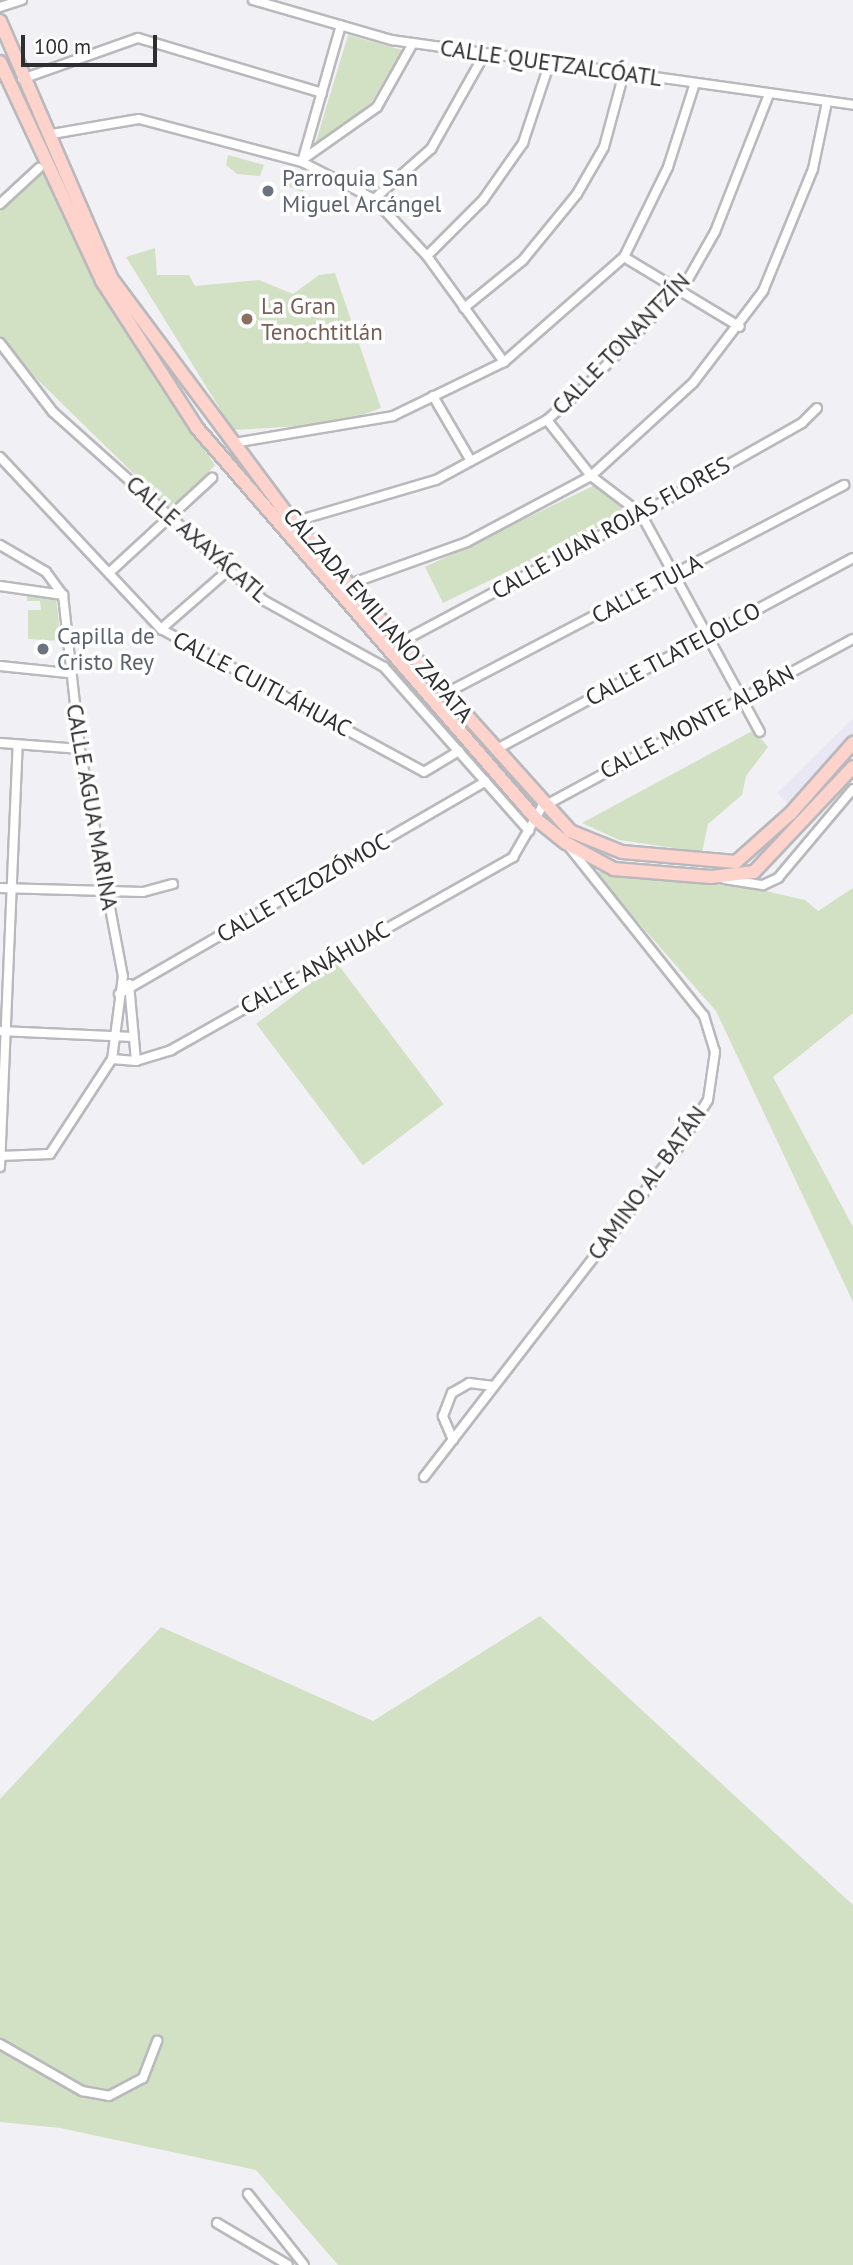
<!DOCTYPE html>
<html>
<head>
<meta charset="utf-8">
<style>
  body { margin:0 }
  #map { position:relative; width:853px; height:2265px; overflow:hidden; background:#f1f1f5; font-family:"PT Sans",sans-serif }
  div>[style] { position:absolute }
  .built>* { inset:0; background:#e8e7f3 }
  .green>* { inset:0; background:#d2e0c3; transform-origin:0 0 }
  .roads { filter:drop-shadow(2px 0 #b9b9bd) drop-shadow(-2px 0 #b9b9bd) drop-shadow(0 2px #b9b9bd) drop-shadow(0 -2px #b9b9bd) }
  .minor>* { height:8px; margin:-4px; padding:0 4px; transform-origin:4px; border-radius:4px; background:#fff }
  .primary>* { height:12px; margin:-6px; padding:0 6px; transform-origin:6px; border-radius:6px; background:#fdd3cc }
  .dots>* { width:19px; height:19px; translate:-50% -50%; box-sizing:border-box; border:4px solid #fff; border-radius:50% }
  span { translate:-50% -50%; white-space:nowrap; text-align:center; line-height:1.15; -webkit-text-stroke:7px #fff; paint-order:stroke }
  .street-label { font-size:23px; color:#2e2d2f }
  .worship-label { font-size:23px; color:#5b616d }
  .left { translate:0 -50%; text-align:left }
  .education-label { font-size:23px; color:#785e54 }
  .scale { position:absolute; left:21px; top:35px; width:136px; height:32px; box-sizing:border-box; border:4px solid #2e2d2f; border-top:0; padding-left:9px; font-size:21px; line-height:24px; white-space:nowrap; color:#2e2d2f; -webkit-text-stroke:5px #fff; paint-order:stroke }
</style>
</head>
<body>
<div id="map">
  <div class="built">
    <i style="clip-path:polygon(853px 718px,853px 737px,790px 806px,777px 793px)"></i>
  </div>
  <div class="green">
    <i style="clip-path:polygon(348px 35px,402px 50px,371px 103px,315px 145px)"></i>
    <i style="clip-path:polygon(228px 155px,264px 165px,260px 176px,237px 174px,226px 165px)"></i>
    <i style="clip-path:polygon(43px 170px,113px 314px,215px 465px,173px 512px,0 343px,0 211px)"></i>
    <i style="clip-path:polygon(286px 172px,314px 180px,302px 192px,282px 184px)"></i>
    <i style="clip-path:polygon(155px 248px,157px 275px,189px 275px,195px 286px,259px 280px,293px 294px,319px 275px,335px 273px,381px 408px,338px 424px,233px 430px,126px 257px)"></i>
    <i style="clip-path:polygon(593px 486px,626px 504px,618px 518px,443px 603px,425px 567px)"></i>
    <i style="clip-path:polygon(27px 593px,56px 597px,61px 641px,28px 639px,28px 610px,41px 610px,40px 601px,27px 601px)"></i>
    <i style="clip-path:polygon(754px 730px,768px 747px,746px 776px,742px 795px,708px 824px,702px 852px,619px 840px,582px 823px)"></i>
    <i style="clip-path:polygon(593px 871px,761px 890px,805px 900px,818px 911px,853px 888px,853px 1013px,773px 1077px,853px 1227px,853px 1302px,716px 1011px)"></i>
    <i style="left:337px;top:963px;width:177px;height:101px;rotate:53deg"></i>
    <i style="clip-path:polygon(540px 1616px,853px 1905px,853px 2265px,338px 2265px,256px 2170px,60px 2128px,0 2122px,0 1799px,161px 1627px,373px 1721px)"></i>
  </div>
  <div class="roads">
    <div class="minor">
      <i style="left:253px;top:0;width:145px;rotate:16.1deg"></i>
      <i style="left:392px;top:40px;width:466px;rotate:8deg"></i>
      <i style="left:0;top:7px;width:23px;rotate:-18deg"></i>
      <i style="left:22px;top:79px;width:123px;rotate:-19.5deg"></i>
      <i style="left:138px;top:38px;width:192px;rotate:16.6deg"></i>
      <i style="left:52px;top:134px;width:88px;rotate:-9.8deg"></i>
      <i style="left:139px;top:119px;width:169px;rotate:14.8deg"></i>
      <i style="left:302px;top:162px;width:81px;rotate:27.2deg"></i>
      <i style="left:374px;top:199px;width:78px;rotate:47.1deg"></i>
      <i style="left:427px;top:256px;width:131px;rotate:54deg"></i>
      <i style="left:302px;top:160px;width:92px;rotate:-35.2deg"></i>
      <i style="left:377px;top:107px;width:73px;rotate:-60.6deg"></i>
      <i style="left:302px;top:162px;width:142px;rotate:-74.1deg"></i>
      <i style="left:374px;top:199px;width:76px;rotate:-41.3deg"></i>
      <i style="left:431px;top:149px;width:110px;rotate:-60.6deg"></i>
      <i style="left:0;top:204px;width:53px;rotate:-42.7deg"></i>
      <i style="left:427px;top:256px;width:79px;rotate:-45deg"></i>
      <i style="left:483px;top:200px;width:70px;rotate:-54.9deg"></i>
      <i style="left:523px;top:143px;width:85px;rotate:-71.6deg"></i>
      <i style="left:624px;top:257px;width:135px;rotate:31.1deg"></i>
      <i style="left:464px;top:308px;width:76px;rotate:-39.1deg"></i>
      <i style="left:523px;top:260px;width:85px;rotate:-50.7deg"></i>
      <i style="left:577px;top:194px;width:54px;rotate:-60.1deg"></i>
      <i style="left:604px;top:147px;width:77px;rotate:-74.9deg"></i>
      <i style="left:0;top:343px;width:87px;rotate:52.5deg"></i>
      <i style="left:53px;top:412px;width:282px;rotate:41.8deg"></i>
      <i style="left:263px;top:600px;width:138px;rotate:29deg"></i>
      <i style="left:384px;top:667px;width:219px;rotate:48.5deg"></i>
      <i style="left:433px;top:396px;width:75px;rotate:59.7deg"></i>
      <i style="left:547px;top:420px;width:71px;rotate:51.8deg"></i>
      <i style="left:591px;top:476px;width:63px;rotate:37.2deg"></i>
      <i style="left:641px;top:514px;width:248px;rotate:61.4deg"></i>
      <i style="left:234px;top:443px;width:161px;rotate:-9.6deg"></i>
      <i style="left:393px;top:416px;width:123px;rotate:-25.9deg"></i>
      <i style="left:504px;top:362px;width:159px;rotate:-41.2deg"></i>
      <i style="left:624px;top:257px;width:100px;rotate:-63.9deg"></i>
      <i style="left:668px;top:167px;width:88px;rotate:-72.2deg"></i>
      <i style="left:0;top:457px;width:236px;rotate:46.9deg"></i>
      <i style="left:161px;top:629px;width:299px;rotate:28.5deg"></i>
      <i style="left:424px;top:772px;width:41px;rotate:-31deg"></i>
      <i style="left:293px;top:522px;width:149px;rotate:-16.4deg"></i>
      <i style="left:436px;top:480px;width:126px;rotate:-28.4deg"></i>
      <i style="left:547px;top:420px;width:57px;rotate:-41.5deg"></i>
      <i style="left:590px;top:382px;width:140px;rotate:-46.2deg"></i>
      <i style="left:687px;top:281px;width:56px;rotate:-60.3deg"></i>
      <i style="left:715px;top:232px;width:148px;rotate:-68.6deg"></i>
      <i style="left:0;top:545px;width:53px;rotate:30.4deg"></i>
      <i style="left:46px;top:572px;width:29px;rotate:54deg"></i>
      <i style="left:110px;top:572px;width:139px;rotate:-42.7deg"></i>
      <i style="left:347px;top:585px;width:127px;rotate:-19.7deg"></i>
      <i style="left:467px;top:542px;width:140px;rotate:-28deg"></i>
      <i style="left:591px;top:476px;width:138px;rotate:-42.4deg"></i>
      <i style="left:693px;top:383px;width:116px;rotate:-52.7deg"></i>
      <i style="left:763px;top:291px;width:132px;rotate:-67.7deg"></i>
      <i style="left:813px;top:169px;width:68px;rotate:-78.2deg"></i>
      <i style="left:0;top:586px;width:64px;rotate:8.1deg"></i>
      <i style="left:63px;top:595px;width:155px;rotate:83.7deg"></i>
      <i style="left:80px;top:749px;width:231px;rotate:79.3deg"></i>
      <i style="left:123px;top:976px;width:84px;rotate:97.5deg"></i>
      <i style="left:161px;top:629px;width:94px;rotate:-41.1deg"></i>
      <i style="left:401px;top:642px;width:272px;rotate:-28.1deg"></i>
      <i style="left:641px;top:514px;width:185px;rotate:-29.5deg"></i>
      <i style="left:802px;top:423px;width:21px;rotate:-45deg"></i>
      <i style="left:0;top:666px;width:68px;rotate:5.9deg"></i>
      <i style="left:450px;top:691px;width:445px;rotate:-27.6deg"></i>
      <i style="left:0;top:743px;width:80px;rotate:4.3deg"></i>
      <i style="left:495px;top:750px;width:406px;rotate:-28.2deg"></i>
      <i style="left:724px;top:879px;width:39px;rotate:9deg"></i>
      <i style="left:763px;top:885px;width:17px;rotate:-25deg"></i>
      <i style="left:778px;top:878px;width:116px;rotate:-49.9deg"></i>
      <i style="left:0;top:888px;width:143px;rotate:1.6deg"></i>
      <i style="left:143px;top:892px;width:31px;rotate:-15deg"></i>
      <i style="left:129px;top:984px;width:77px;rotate:84.8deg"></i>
      <i style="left:119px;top:994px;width:424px;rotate:-30.1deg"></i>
      <i style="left:0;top:1031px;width:133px;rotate:2.6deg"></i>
      <i style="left:112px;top:1059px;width:24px;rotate:5deg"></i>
      <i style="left:136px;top:1061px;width:37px;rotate:-17deg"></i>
      <i style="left:171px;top:1050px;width:393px;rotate:-29.4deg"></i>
      <i style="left:513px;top:857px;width:58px;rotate:-59.9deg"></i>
      <i style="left:542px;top:807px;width:353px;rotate:-28.4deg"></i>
      <i style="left:0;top:1156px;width:50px;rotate:-2.3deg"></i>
      <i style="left:50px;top:1154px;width:113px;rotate:-56.9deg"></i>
      <i style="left:0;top:1167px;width:422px;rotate:-87.6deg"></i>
      <i style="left:453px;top:1440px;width:26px;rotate:-113deg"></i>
      <i style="left:443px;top:1416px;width:25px;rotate:-69deg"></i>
      <i style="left:452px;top:1393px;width:20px;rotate:-30deg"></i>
      <i style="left:469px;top:1383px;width:25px;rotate:7deg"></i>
      <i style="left:424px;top:1477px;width:412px;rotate:-52.3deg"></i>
      <i style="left:676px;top:1151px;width:60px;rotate:-57.9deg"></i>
      <i style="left:708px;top:1100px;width:49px;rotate:-81.7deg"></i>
      <i style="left:715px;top:1052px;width:38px;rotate:-107deg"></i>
      <i style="left:704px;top:1016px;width:216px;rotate:-128.6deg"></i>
      <i style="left:0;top:2044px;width:95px;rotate:29.8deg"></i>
      <i style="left:82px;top:2091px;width:27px;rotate:10deg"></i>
      <i style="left:109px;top:2096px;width:38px;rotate:-28deg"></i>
      <i style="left:143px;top:2078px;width:40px;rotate:-69deg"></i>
      <i style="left:248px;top:2194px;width:90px;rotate:51.7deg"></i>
      <i style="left:217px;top:2223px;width:82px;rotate:30.6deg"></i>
    </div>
    <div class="primary">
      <i style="left:0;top:21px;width:280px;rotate:66.6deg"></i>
      <i style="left:111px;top:278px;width:304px;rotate:53.3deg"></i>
      <i style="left:293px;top:522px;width:415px;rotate:48.1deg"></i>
      <i style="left:570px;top:831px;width:56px;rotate:22deg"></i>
      <i style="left:622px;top:852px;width:114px;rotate:5deg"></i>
      <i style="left:736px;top:862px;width:74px;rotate:-41.7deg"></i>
      <i style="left:791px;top:813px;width:94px;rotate:-48.5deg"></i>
      <i style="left:0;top:62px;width:242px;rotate:65deg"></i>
      <i style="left:102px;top:281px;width:175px;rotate:57.1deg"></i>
      <i style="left:197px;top:428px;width:517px;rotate:49.07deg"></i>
      <i style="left:536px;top:819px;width:38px;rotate:39deg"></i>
      <i style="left:566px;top:843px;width:55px;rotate:28.4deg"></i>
      <i style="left:614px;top:869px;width:97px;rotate:4.7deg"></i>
      <i style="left:711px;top:877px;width:43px;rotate:-6.6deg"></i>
      <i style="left:754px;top:872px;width:144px;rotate:-46.7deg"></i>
    </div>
  </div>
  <div class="dots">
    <i style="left:268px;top:191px;background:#6b7280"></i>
    <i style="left:247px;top:319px;background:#8d6e63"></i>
    <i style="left:43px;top:649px;background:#6b7280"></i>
  </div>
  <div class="street-label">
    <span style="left:551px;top:63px;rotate:8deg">CALLE QUETZALCÓATL</span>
    <span style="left:621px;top:344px;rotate:-46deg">CALLE TONANTZÍN</span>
    <span style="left:611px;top:528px;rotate:-29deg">CALLE JUAN ROJAS FLORES</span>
    <span style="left:197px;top:539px;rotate:41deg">CALLE AXAYÁCATL</span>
    <span style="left:647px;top:589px;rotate:-28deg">CALLE TULA</span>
    <span style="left:378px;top:615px;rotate:49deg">CALZADA EMILIANO ZAPATA</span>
    <span style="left:673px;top:654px;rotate:-28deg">CALLE TLATELOLCO</span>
    <span style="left:262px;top:684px;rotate:28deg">CALLE CUITLÁHUAC</span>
    <span style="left:697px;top:722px;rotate:-28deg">CALLE MONTE ALBÁN</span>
    <span style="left:92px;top:807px;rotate:80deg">CALLE AGUA MARINA</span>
    <span style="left:303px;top:888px;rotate:-30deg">CALLE TEZOZÓMOC</span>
    <span style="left:315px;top:968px;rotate:-29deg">CALLE ANÁHUAC</span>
    <span style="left:647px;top:1183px;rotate:-54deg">CAMINO AL BATÁN</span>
  </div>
  <div class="worship-label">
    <span class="left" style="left:282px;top:191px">Parroquia San<br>Miguel Arcángel</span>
    <span class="left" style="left:57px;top:649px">Capilla de<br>Cristo Rey</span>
  </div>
  <div class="education-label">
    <span class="left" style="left:261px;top:319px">La Gran<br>Tenochtitlán</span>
  </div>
  <div class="scale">100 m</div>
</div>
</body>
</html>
